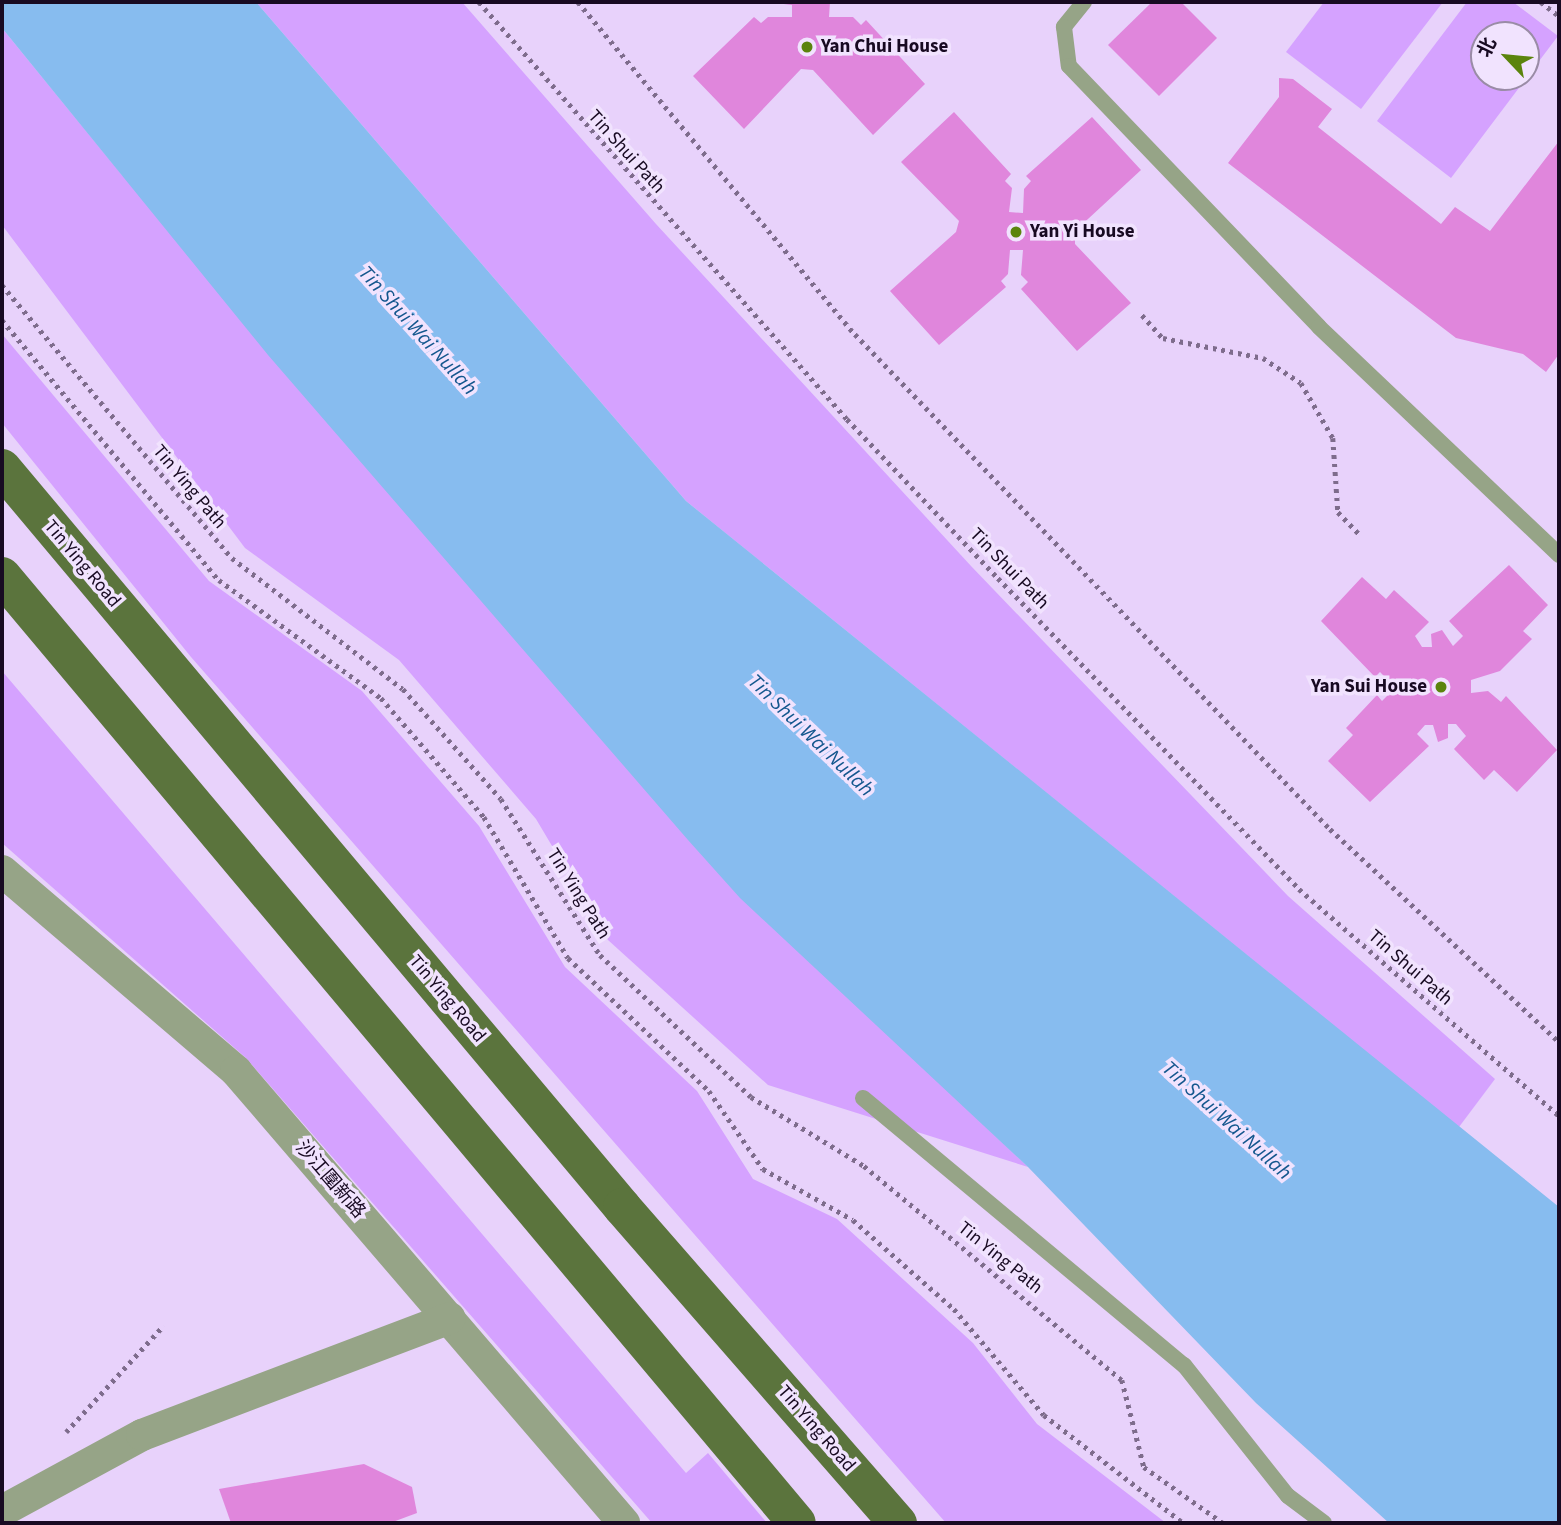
<!DOCTYPE html>
<html>
<head>
<meta charset="utf-8">
<style>
  body { margin:0 }
  #map { position:relative; width:1561px; height:1525px; overflow:hidden; background:#e8d2fb; font-family:"Source Sans 3","Noto Sans SC",sans-serif }
  div>[style] { position:absolute }
  .green>* { inset:0; background:#d5a2ff }
  .water>* { inset:0; background:#87bcef }
  .building>* { inset:0; background:#e086dc }
  .path>* { height:4.5px; margin-top:-2.25px; transform-origin:0; background:repeating-linear-gradient(90deg,#7e6c8c 0 3.5px,transparent 0 8.5px) }
  .lane>* { height:16px; margin:-8px; padding:0 8px; transform-origin:8px; border-radius:8px; background:#96a487 }
  .street>* { height:32px; margin:-16px; padding:0 16px; transform-origin:16px; border-radius:16px; background:#96a487 }
  .primary>* { height:38px; margin:-19px; padding:0 19px; transform-origin:19px; border-radius:19px; background:#5b743d }
  .dots>* { width:19px; height:19px; translate:-50% -50%; box-sizing:border-box; border:4px solid #f1e3fe; border-radius:50% }
  span { translate:-50% -50%; white-space:nowrap; text-align:center; line-height:1.15; -webkit-text-stroke:7px #f1e3fe; paint-order:stroke }
  .poi-label { font-size:19px; color:#180a22; font-weight:700 }
  .left { translate:0 -50%; text-align:left }
  .right { translate:-100% -50%; text-align:right }
  .street-label { font-size:19px; color:#180a22 }
  .water-label { font-size:21px; color:#14578e; font-style:italic }
  .frame { position:absolute; inset:0; border:4px solid #180a22; pointer-events:none }
  .north { position:absolute; left:1470px; top:21px; width:70px; height:70px; box-sizing:border-box; background:#f1e3fe; border:2px solid #9a8ca6; border-radius:50%; rotate:296deg; font-size:19px; font-weight:700; line-height:28px; text-align:center; color:#180a22 }
  .north::after { content:''; display:block; margin:auto; width:24px; height:32px; background:#5b840d; clip-path:polygon(50% 0,100% 100%,50% 72%,0 100%) }
</style>
</head>
<body>
<div id="map">
  <div class="green">
    <i style="clip-path:polygon(256px 2px,462px 2px,656px 224px,971px 566px,1288px 896px,1495px 1079px,1459px 1127px,686px 501px)"></i>
    <i style="clip-path:polygon(1324px 2px,1443px 2px,1361px 109px,1286px 52px)"></i>
    <i style="clip-path:polygon(evenodd,1467px 2px,1513px 2px,1558px 36px,1451px 178px,1377px 121px,1467px 2px,1526px 35px,1526px 77px,1484px 77px,1484px 35px,1526px 35px)"></i>
    <i style="clip-path:polygon(2px 28px,122px 175px,907px 1052px,1028px 1167px,768px 1085px,608px 940px,536px 819px,399px 660px,245px 548px,2px 225px)"></i>
    <i style="clip-path:polygon(2px 334px,209px 581px,362px 691px,479px 826px,565px 967px,697px 1091px,753px 1179px,837px 1219px,973px 1343px,1037px 1424px,1166px 1523px,946px 1523px,191px 657px,2px 423px)"></i>
    <i style="clip-path:polygon(2px 671px,686px 1473px,708px 1453px,767px 1523px,652px 1523px,246px 1058px,2px 843px)"></i>
  </div>
  <div class="water">
    <i style="clip-path:polygon(2px 2px,256px 2px,686px 501px,1559px 1207px,1559px 1523px,1389px 1523px,1256px 1403px,1028px 1167px,740px 898px,688px 840px,268px 355px,2px 28px)"></i>
  </div>
  <div class="building">
    <i style="clip-path:polygon(767px 2px,830px 2px,829px 17px,853px 17px,861px 25px,866px 20px,925px 84px,873px 135px,813px 70px,801px 69px,744px 129px,693px 76px,754px 17px,761px 23px,768px 17px,792px 17px,792px 5px)"></i>
    <i style="clip-path:polygon(1152px 2px,1181px 2px,1217px 38px,1159px 96px,1108px 45px)"></i>
    <i style="clip-path:polygon(1279px 78px,1293px 79px,1332px 109px,1318px 127px,1441px 224px,1455px 207px,1490px 231px,1559px 141px,1559px 354px,1546px 372px,1523px 354px,1456px 338px,1228px 163px,1279px 97px)"></i>
    <i style="clip-path:polygon(954px 112px,1011px 174px,1005px 181px,1012px 188px,1009px 212px,1023px 213px,1024px 189px,1031px 181px,1026px 176px,1092px 117px,1141px 170px,1075px 231px,1075px 244px,1131px 303px,1077px 351px,1021px 289px,1028px 282px,1021px 275px,1023px 250px,1010px 250px,1008px 274px,1001px 281px,1006px 287px,939px 345px,890px 291px,956px 232px,959px 221px,901px 162px)"></i>
    <i style="clip-path:polygon(1509px 565px,1548px 605px,1523px 631px,1532px 639px,1500px 671px,1471px 680px,1471px 693px,1488px 691px,1501px 702px,1506px 696px,1557px 750px,1517px 792px,1494px 770px,1484px 780px,1454px 749px,1466px 736px,1456px 724px,1448px 724px,1448px 738px,1438px 742px,1433px 725px,1425px 725px,1417px 734px,1429px 746px,1370px 802px,1328px 761px,1353px 735px,1346px 728px,1377px 695px,1382px 701px,1390px 693px,1412px 693px,1412px 681px,1390px 682px,1380px 672px,1375px 677px,1321px 621px,1362px 577px,1386px 599px,1394px 590px,1429px 622px,1415px 636px,1422px 647px,1432px 647px,1431px 634px,1442px 630px,1453px 646px,1463px 636px,1449px 621px)"></i>
    <i style="clip-path:polygon(364px 1464px,412px 1487px,417px 1513px,390px 1523px,231px 1523px,219px 1489px)"></i>
  </div>
  <div class="path">
    <i style="left:479px;top:2px;width:556px;rotate:48.57deg"></i>
    <i style="left:847px;top:419px;width:219px;rotate:46.5deg"></i>
    <i style="left:998px;top:578px;width:433px;rotate:45.9deg"></i>
    <i style="left:1299px;top:889px;width:345px;rotate:41.1deg"></i>
    <i style="left:578px;top:2px;width:432px;rotate:50.2deg"></i>
    <i style="left:855px;top:334px;width:686px;rotate:46.18deg"></i>
    <i style="left:1330px;top:829px;width:313px;rotate:42.9deg"></i>
    <i style="left:1541px;top:2px;width:23px;rotate:38deg"></i>
    <i style="left:2px;top:285px;width:357px;rotate:49.9deg"></i>
    <i style="left:232px;top:558px;width:215px;rotate:37.5deg"></i>
    <i style="left:403px;top:689px;width:147px;rotate:48.3deg"></i>
    <i style="left:501px;top:799px;width:185px;rotate:57.6deg"></i>
    <i style="left:600px;top:955px;width:207px;rotate:43.2deg"></i>
    <i style="left:751px;top:1097px;width:132px;rotate:31.4deg"></i>
    <i style="left:864px;top:1166px;width:335px;rotate:39.7deg"></i>
    <i style="left:1122px;top:1380px;width:90px;rotate:75.8deg"></i>
    <i style="left:1144px;top:1467px;width:97px;rotate:35.3deg"></i>
    <i style="left:1142px;top:315px;width:31px;rotate:48deg"></i>
    <i style="left:1163px;top:338px;width:102px;rotate:11.3deg"></i>
    <i style="left:1263px;top:358px;width:45px;rotate:33.3deg"></i>
    <i style="left:1301px;top:383px;width:64px;rotate:59.8deg"></i>
    <i style="left:1333px;top:438px;width:74px;rotate:86.1deg"></i>
    <i style="left:1338px;top:512px;width:32px;rotate:46deg"></i>
    <i style="left:2px;top:320px;width:339px;rotate:50.2deg"></i>
    <i style="left:219px;top:580px;width:200px;rotate:36.1deg"></i>
    <i style="left:381px;top:698px;width:157px;rotate:49.1deg"></i>
    <i style="left:484px;top:817px;width:164px;rotate:59.2deg"></i>
    <i style="left:568px;top:958px;width:194px;rotate:43.3deg"></i>
    <i style="left:709px;top:1091px;width:95px;rotate:55.3deg"></i>
    <i style="left:763px;top:1169px;width:103px;rotate:29.5deg"></i>
    <i style="left:853px;top:1220px;width:135px;rotate:41.4deg"></i>
    <i style="left:954px;top:1309px;width:139px;rotate:49.7deg"></i>
    <i style="left:1044px;top:1415px;width:176px;rotate:37.8deg"></i>
    <i style="left:66px;top:1432px;width:144px;rotate:-47.5deg"></i>
  </div>
  <div class="lane">
    <i style="left:1084px;top:2px;width:32px;rotate:129deg"></i>
    <i style="left:1064px;top:27px;width:39px;rotate:83deg"></i>
    <i style="left:1069px;top:66px;width:361px;rotate:46.2deg"></i>
    <i style="left:1319px;top:327px;width:331px;rotate:43.5deg"></i>
    <i style="left:863px;top:1098px;width:418px;rotate:39.8deg"></i>
    <i style="left:1184px;top:1365px;width:167px;rotate:51.6deg"></i>
    <i style="left:1288px;top:1496px;width:45px;rotate:36.9deg"></i>
  </div>
  <div class="street">
    <i style="left:2px;top:871px;width:308px;rotate:40.5deg"></i>
    <i style="left:236px;top:1071px;width:596px;rotate:49.36deg"></i>
    <i style="left:2px;top:1511px;width:159px;rotate:-28.5deg"></i>
    <i style="left:142px;top:1435px;width:329px;rotate:-20.8deg"></i>
  </div>
  <div class="primary">
    <i style="left:2px;top:468px;width:965px;rotate:50deg"></i>
    <i style="left:622px;top:1207px;width:420px;rotate:48.9deg"></i>
    <i style="left:2px;top:576px;width:1236px;rotate:49.99deg"></i>
  </div>
  <div class="dots">
    <i style="left:807px;top:47px;background:#5b840d"></i>
    <i style="left:1016px;top:232px;background:#5b840d"></i>
    <i style="left:1441px;top:687px;background:#5b840d"></i>
  </div>
  <div class="poi-label">
    <span class="left" style="left:821px;top:47px">Yan Chui House</span>
    <span class="left" style="left:1030px;top:232px">Yan Yi House</span>
    <span class="right" style="left:1427px;top:687px">Yan Sui House</span>
  </div>
  <div class="street-label">
    <span style="left:626px;top:152px;rotate:48deg">Tin Shui Path</span>
    <span style="left:189px;top:487px;rotate:50deg">Tin Ying Path</span>
    <span style="left:82px;top:564px;rotate:50deg">Tin Ying Road</span>
    <span style="left:1009px;top:569px;rotate:46deg">Tin Shui Path</span>
    <span style="left:578px;top:894px;rotate:58deg">Tin Ying Path</span>
    <span style="left:1410px;top:968px;rotate:41deg">Tin Shui Path</span>
    <span style="left:447px;top:999px;rotate:50deg">Tin Ying Road</span>
    <span style="left:330px;top:1180px;rotate:49deg">沙江圍新路</span>
    <span style="left:1000px;top:1258px;rotate:39deg">Tin Ying Path</span>
    <span style="left:816px;top:1429px;rotate:49deg">Tin Ying Road</span>
  </div>
  <div class="water-label">
    <span style="left:418px;top:330px;rotate:48deg">Tin Shui Wai Nullah</span>
    <span style="left:811px;top:735px;rotate:44deg">Tin Shui Wai Nullah</span>
    <span style="left:1227px;top:1120px;rotate:42deg">Tin Shui Wai Nullah</span>
  </div>
  <div class="frame"></div>
  <div class="north">北</div>
</div>
</body>
</html>
